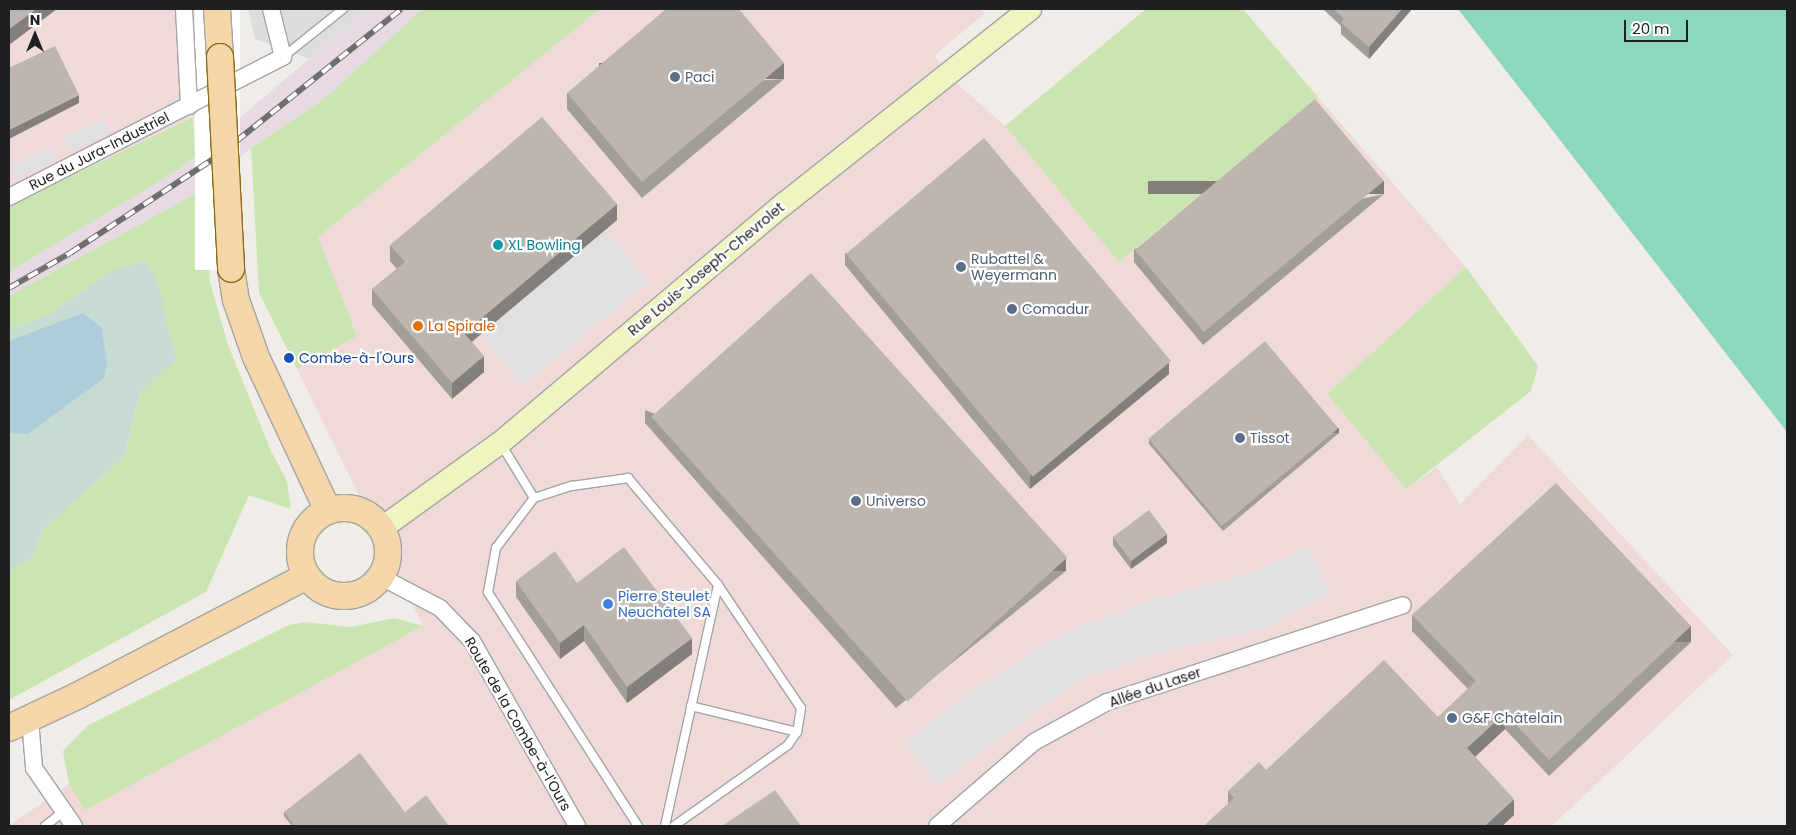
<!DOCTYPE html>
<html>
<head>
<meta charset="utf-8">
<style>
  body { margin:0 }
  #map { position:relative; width:1796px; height:835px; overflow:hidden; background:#f0ede8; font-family:Poppins,sans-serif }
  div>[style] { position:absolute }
  .residential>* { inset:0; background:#dedddd }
  .commercial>* { inset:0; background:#efdad9 }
  .industrial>* { inset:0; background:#e8dae5 }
  .grass>* { inset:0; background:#cae5b2 }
  .wetland>* { inset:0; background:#c6dcd3 }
  .pitch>* { inset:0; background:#8dd7bd }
  .parking>* { inset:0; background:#e0e0e0; transform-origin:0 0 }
  .water>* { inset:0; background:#accdd9 }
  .pier>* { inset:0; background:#fff; transform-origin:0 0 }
  .roads { filter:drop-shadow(1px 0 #a4a4a4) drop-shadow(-1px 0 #a4a4a4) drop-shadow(0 1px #a4a4a4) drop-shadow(0 -1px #a4a4a4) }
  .lane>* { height:8px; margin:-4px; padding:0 4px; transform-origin:4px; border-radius:4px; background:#fff }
  .street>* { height:16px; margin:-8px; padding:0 8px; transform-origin:8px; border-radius:8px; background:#fff }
  .secondary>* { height:22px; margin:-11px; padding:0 11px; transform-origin:11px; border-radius:11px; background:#f0f4c1 }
  .primary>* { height:26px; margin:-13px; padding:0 13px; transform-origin:13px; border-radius:13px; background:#f4d6a9 }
  .primary>.ring { margin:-13px; padding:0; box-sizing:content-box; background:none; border:26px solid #f4d6a9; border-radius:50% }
  .rail>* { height:5.5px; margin-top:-2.75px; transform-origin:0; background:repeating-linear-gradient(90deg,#fff 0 11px,#6e6e6e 0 22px); box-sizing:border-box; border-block:1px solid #6e6e6e }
  .bridges { filter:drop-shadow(1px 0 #8e680e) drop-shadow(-1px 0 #8e680e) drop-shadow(0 1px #8e680e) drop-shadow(0 -1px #8e680e) }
  .primary-bridge>* { height:26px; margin:-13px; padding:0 13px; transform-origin:13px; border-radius:13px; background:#f4d6a9 }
  .wall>* { inset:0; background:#a39d97 }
  .shaded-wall>* { inset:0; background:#847f7b; transform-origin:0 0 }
  .building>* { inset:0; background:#bdb6b0; transform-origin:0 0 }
  .dots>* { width:14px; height:14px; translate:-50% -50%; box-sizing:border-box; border:2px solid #fff; border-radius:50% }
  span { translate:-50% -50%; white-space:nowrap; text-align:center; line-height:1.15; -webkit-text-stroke:4.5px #fff; paint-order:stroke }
  .service-label { font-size:14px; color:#4e5e75 }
  .left { translate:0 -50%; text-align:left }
  .street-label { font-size:14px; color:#202020 }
  .culture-label { font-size:14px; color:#0d838f }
  .food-label { font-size:14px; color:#c56008 }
  .transit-label { font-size:14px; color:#164399 }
  .shop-label { font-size:14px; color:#366cbe }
  .frame { position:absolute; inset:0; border:10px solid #202020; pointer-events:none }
  .north { position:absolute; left:10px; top:10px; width:50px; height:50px; -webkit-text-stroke:4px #fff; paint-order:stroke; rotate:0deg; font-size:14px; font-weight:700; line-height:20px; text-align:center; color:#202020 }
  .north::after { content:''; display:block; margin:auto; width:18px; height:22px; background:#202020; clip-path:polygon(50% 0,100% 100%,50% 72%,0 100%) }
  .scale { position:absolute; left:1624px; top:20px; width:64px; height:22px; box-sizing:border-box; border:2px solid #202020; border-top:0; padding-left:6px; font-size:15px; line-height:18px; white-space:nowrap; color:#202020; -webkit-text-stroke:4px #fff; paint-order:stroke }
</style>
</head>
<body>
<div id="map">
  <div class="residential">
    <i style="clip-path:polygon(248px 9px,368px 9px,310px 59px,255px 39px)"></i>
  </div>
  <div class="commercial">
    <i style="clip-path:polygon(9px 9px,189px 9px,192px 67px,200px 113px,9px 206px)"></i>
    <i style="clip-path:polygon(600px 9px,981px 9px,985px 13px,934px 56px,960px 86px,1005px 126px,1119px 262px,1318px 97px,1466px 267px,1327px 394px,1406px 489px,1437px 467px,1460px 504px,1528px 435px,1733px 655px,1552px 826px,9px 826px,69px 784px,85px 809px,423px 626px,297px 369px,357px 336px,318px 237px)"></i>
  </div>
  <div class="industrial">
    <i style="clip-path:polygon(368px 9px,422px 9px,325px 98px,251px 148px,204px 189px,9px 296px,9px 272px,178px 170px)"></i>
  </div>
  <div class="grass">
    <i style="clip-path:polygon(422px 9px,600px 9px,318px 237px,357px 336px,297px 369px,259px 293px,251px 148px,325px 98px)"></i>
    <i style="clip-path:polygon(1146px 9px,1243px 9px,1318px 97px,1119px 262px,1005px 126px)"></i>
    <i style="clip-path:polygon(193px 117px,195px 156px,178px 170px,9px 272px,9px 206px)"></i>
    <i style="clip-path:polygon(204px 189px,210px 282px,228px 345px,271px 451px,287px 481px,291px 509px,249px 495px,206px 592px,9px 700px,9px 568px,32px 558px,43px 530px,124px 457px,140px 394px,176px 360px,110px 271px,51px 313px,9px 330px,9px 296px)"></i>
    <i style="clip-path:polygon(1466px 267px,1538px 366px,1531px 391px,1406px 489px,1327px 394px)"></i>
    <i style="clip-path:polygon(395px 618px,423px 626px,85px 810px,69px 784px,63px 751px,87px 726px,289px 625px,305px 622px,350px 627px)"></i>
  </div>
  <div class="wetland">
    <i style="clip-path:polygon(146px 261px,157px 280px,176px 360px,140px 394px,124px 457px,43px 530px,32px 558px,9px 571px,9px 330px,51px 313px,110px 271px)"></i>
  </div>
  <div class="pitch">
    <i style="clip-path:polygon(1458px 9px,1787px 9px,1787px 432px)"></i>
  </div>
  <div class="parking">
    <i style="left:104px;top:120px;width:15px;height:43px;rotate:67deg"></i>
    <i style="left:50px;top:147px;width:14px;height:46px;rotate:65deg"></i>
    <i style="left:605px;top:229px;width:69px;height:163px;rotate:51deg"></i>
    <i style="clip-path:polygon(1310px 547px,1330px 593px,1265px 628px,1151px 655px,1079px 680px,937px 784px,905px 744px,975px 688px,1038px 649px,1090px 623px,1154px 600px,1252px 572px)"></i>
  </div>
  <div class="water">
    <i style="clip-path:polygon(83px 313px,101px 327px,107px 360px,104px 378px,28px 434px,9px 433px,9px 341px)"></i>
  </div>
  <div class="pier">
    <i style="left:195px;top:9px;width:45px;height:261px"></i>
  </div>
  <div class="roads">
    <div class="lane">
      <i style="left:283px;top:57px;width:77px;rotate:-38.7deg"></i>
      <i style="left:501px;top:444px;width:63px;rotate:58.6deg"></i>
      <i style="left:691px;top:706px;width:109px;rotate:13.8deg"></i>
      <i style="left:45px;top:826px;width:23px;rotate:-38deg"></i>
      <i style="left:638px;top:826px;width:278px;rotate:-122.7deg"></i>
      <i style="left:488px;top:592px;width:45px;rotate:-79.7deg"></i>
      <i style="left:496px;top:548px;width:63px;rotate:-52.8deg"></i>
      <i style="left:534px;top:498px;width:40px;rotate:-18deg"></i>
      <i style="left:572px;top:486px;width:57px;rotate:-8.1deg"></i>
      <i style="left:628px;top:478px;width:140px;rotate:49.9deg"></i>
      <i style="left:718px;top:585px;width:148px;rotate:56deg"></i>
      <i style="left:801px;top:708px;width:24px;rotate:99deg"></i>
      <i style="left:797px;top:732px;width:16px;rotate:125deg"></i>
      <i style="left:788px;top:745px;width:140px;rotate:144.6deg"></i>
      <i style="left:665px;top:826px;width:247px;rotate:-77.6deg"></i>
    </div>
    <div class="street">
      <i style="left:184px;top:9px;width:97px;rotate:87deg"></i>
      <i style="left:9px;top:197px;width:308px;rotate:-27.1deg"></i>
      <i style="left:283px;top:57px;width:49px;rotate:-104deg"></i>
      <i style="left:381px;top:577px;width:67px;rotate:27.7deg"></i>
      <i style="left:440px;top:608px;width:46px;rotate:45.9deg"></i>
      <i style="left:472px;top:641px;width:213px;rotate:60.4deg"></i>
      <i style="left:30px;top:719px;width:49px;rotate:85.3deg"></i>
      <i style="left:34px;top:768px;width:70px;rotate:55.4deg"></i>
      <i style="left:937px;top:826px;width:128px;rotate:-40.9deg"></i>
      <i style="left:1034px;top:742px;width:83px;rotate:-28.7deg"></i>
      <i style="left:1107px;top:702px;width:311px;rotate:-18.1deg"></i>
    </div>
    <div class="secondary">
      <i style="left:382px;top:528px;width:145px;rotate:-35.8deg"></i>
      <i style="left:500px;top:443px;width:371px;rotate:-40.1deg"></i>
      <i style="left:784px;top:204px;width:314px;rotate:-38.4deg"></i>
    </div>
    <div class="primary">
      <i style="left:217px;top:9px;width:48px;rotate:86.4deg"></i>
      <i style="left:231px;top:269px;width:31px;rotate:81deg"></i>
      <i style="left:236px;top:300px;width:60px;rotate:70.7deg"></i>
      <i style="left:256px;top:357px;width:170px;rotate:64.9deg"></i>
      <i class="ring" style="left:300px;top:508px;width:62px;height:62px"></i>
      <i style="left:9px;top:728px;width:77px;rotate:-25.2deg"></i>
      <i style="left:79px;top:695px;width:257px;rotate:-27.6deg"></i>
    </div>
  </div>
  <div class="rail">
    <i style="left:9px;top:288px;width:70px;rotate:-29.8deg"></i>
    <i style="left:70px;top:253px;width:178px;rotate:-33.3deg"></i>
    <i style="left:219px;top:155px;width:233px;rotate:-38.7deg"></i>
  </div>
  <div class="bridges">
    <div class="primary-bridge">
      <i style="left:220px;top:57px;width:212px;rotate:87deg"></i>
    </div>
  </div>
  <div class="wall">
    <i style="clip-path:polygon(1323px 9px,1412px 9px,1369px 59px,1341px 34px,1341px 26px)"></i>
    <i style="clip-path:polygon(784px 79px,642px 198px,567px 109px,567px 93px)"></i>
    <i style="clip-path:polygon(1384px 194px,1203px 345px,1134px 262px,1134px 249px)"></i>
    <i style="clip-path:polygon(617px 220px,472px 342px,484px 372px,452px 399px,372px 305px,372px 289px,397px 269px,390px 261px,390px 245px)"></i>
    <i style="clip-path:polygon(845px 253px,1169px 374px,1030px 489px,845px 265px)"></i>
    <i style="clip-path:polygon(645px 410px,1066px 571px,896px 708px,645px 423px)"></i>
    <i style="clip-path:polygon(1339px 433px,1223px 531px,1149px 444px,1149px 439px)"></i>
    <i style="clip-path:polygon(1113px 537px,1167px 543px,1131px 569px,1113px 545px)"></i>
    <i style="clip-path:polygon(516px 581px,577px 583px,692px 654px,627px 703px,584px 641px,560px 659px,516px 597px)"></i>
    <i style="clip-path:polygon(1412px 615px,1691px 642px,1549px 776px,1505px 729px,1475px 757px,1514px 815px,1502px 826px,1204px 826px,1228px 804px,1228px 791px,1266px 770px,1438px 717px,1468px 689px,1412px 631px)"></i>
    <i style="clip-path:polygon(284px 812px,405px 812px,449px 826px,292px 826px,284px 816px)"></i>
  </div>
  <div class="shaded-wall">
    <i style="clip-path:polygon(36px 9px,57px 9px,9px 45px,9px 29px)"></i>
    <i style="clip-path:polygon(1402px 9px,1412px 9px,1369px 59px,1369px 47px)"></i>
    <i style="left:784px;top:63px;width:16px;height:185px;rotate:90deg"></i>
    <i style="clip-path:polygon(79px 95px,79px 103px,9px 139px,9px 130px)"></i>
    <i style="left:1384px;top:181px;width:13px;height:236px;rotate:90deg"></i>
    <i style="clip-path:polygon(617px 204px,617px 220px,464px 348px,464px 333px)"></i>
    <i style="clip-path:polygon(484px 356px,484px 372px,452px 399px,452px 383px)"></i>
    <i style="clip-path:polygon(1169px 362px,1169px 374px,1030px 489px,1030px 476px)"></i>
    <i style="left:1339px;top:428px;width:5px;height:152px;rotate:90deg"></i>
    <i style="clip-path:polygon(1167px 534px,1167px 543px,1131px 569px,1131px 561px)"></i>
    <i style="left:1066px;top:559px;width:12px;height:218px;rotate:90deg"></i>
    <i style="clip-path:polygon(584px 625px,584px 641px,560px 659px,560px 643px)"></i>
    <i style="left:1691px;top:626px;width:16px;height:195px;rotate:90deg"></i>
    <i style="clip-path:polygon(692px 638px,692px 654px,627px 703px,627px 687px)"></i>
    <i style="clip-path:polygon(1505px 713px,1505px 729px,1467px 764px,1467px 748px)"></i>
    <i style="clip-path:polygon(1514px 799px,1514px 815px,1502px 826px,1485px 826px)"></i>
  </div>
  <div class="building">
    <i style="clip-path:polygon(9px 9px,36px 9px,9px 29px)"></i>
    <i style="clip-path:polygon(666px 9px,739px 9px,784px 63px,642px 182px,567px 93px)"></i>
    <i style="clip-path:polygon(1334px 9px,1402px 9px,1369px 47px,1341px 23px,1344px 19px)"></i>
    <i style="clip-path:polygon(55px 46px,79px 95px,9px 130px,9px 68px)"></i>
    <i style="left:1315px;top:99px;width:107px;height:235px;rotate:50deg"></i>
    <i style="clip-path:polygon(542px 117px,617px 204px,464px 333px,484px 356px,452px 383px,372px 289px,405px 262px,390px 245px)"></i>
    <i style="left:984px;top:138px;width:291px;height:180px;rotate:50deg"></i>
    <i style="left:811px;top:273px;width:383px;height:215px;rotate:48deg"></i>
    <i style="left:1265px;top:341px;width:114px;height:152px;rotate:50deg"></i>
    <i style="clip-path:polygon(1556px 483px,1691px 626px,1549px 760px,1505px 713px,1467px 748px,1514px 799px,1485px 826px,1204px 826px,1234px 798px,1228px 791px,1259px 762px,1266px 770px,1384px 660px,1438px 717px,1476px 681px,1412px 615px)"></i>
    <i style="left:1149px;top:510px;width:30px;height:45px;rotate:53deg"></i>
    <i style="clip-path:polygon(624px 547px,692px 638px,627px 687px,584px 625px,560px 643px,516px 581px,555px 551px,577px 583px)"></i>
    <i style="clip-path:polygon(360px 753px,405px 812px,426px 795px,449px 826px,295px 826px,284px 812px)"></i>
    <i style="clip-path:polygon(775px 790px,801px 826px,722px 826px)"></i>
  </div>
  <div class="dots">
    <i style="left:675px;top:77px;background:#5c6f8a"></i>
    <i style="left:498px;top:245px;background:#0f9aa8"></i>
    <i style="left:961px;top:267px;background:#5c6f8a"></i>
    <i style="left:1012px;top:309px;background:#5c6f8a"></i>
    <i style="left:418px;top:326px;background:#e8710a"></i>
    <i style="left:289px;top:358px;background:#1a4fb4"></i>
    <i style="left:1240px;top:438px;background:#5c6f8a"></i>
    <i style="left:856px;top:501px;background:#5c6f8a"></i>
    <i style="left:608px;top:604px;background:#3f7fe0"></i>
    <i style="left:1452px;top:718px;background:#5c6f8a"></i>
  </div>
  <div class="service-label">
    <span class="left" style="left:685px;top:77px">Paci</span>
    <span class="left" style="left:971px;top:267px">Rubattel &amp;<br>Weyermann</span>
    <span class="left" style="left:1022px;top:309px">Comadur</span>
    <span class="left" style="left:1250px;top:438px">Tissot</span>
    <span class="left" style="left:866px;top:501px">Universo</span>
    <span class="left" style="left:1462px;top:718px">G&amp;F Châtelain</span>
  </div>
  <div class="street-label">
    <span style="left:99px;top:151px;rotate:-27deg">Rue du Jura-Industriel</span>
    <span style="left:706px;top:269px;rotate:-40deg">Rue Louis-Joseph-Chevrolet</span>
    <span style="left:1155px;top:687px;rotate:-19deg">Allée du Laser</span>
    <span style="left:518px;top:724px;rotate:60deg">Route de la Combe-à-l'Ours</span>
  </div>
  <div class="culture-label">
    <span class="left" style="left:508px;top:245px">XL Bowling</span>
  </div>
  <div class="food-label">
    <span class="left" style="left:428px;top:326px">La Spirale</span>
  </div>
  <div class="transit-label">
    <span class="left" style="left:299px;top:358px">Combe-à-l'Ours</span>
  </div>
  <div class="shop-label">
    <span class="left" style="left:618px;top:604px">Pierre Steulet<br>Neuchâtel SA</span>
  </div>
  <div class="frame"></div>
  <div class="north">N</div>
  <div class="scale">20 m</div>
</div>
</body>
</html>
